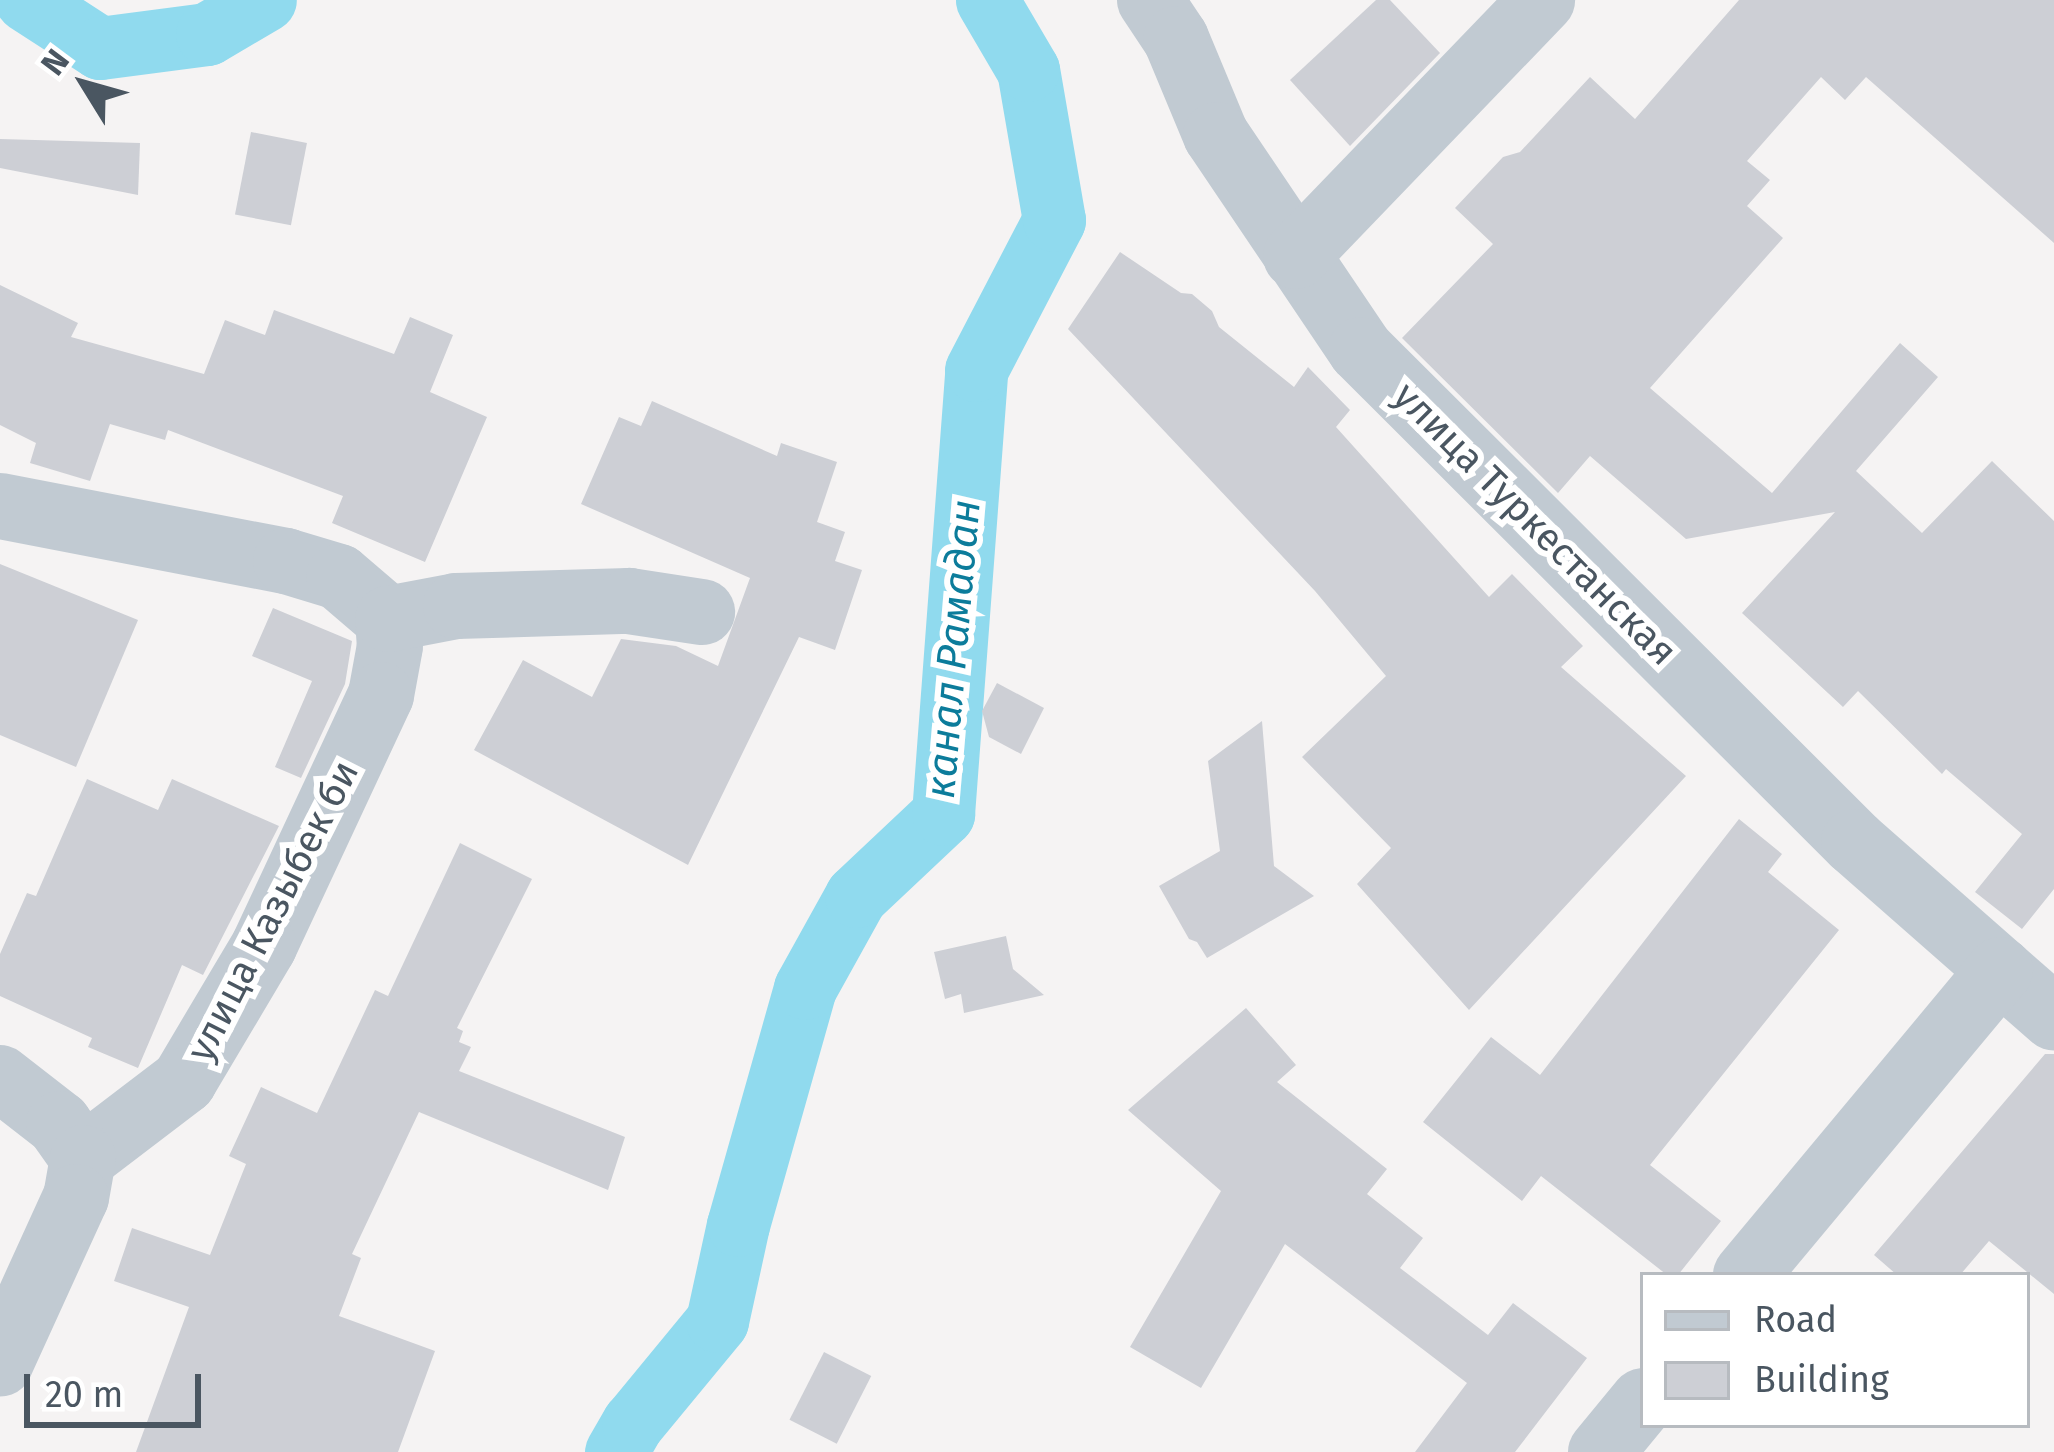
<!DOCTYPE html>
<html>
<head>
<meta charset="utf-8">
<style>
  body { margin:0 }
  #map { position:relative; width:2054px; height:1452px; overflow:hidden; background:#f5f3f3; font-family:"Fira Sans",sans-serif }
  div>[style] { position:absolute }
  .canal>* { height:63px; margin:-31.5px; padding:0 31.5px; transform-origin:31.5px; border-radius:31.5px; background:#90daee }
  .building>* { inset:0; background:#cdcfd5; transform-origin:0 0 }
  .street>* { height:66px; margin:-33px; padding:0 33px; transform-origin:33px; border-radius:33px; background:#c1cad2 }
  span { translate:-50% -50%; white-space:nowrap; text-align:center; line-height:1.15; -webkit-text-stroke:12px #fff; paint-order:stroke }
  .street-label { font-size:39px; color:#4a5661 }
  .water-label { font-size:42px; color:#0c7c9b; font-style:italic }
  .legend { position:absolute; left:1640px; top:1272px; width:390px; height:156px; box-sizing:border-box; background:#fff; border:3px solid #b7bbc0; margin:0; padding:15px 21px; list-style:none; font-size:36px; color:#4a5661 }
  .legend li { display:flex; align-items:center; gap:24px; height:60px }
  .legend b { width:60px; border:3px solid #b7bbc0 }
  .north { position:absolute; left:24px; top:24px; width:120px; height:120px; -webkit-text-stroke:9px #fff; paint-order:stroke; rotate:307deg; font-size:33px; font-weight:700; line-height:48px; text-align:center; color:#4a5661 }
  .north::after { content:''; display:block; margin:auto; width:42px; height:54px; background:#4a5661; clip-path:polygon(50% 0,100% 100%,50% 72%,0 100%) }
  .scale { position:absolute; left:24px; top:1374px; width:177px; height:54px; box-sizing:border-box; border:6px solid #4a5661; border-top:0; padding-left:15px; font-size:36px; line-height:42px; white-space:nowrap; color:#4a5661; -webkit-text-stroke:9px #fff; paint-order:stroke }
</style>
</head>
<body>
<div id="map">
  <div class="canal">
    <i style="left:26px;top:0;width:88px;rotate:33deg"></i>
    <i style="left:100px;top:48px;width:108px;rotate:-7.5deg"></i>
    <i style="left:207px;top:34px;width:67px;rotate:-30.4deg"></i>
    <i style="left:616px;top:1452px;width:34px;rotate:-60deg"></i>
    <i style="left:633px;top:1423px;width:132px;rotate:-50.5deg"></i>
    <i style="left:717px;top:1321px;width:98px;rotate:-77.7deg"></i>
    <i style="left:738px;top:1225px;width:246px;rotate:-74.2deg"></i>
    <i style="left:805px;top:988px;width:105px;rotate:-61deg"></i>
    <i style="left:856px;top:896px;width:120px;rotate:-43.3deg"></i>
    <i style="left:943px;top:814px;width:445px;rotate:-85.7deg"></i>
    <i style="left:976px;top:370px;width:169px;rotate:-62.5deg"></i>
    <i style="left:1054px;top:220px;width:152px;rotate:-99.8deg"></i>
    <i style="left:1028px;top:70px;width:81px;rotate:-120.4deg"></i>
  </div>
  <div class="building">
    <i style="clip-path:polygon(1376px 0,1390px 0,1440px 53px,1350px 146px,1290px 80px)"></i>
    <i style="clip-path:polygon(1739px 0,2054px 0,2054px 243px,1866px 77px,1845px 100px,1821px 77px,1747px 161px,1770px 180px,1747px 206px,1783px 238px,1650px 388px,1772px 493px,1900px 343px,1938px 377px,1856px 471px,1922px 533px,1992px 461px,2054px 521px,2054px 889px,2022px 929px,1975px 892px,2022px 834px,1946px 769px,1942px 774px,1858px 691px,1843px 707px,1742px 613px,1835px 512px,1686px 539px,1590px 456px,1558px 493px,1402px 338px,1493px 244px,1455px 208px,1503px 157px,1520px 152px,1590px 77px,1635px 119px)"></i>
    <i style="left:251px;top:132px;width:57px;height:84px;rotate:11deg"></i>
    <i style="clip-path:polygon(0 139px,140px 143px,138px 195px,0 168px)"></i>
    <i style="clip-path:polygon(1120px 252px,1181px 293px,1192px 294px,1212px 311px,1219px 327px,1294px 387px,1308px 367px,1350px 410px,1336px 427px,1489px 597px,1512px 574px,1583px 646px,1561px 667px,1686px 776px,1469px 1010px,1357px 884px,1391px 848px,1302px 757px,1386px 676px,1315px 591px,1068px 329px)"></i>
    <i style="clip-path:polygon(0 285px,78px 323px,71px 337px,204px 374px,225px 320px,265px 335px,274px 310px,394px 354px,410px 317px,453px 335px,430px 392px,487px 417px,425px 562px,332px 523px,343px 496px,168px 430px,165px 440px,110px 424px,90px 481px,30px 463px,36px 443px,0 425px)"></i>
    <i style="clip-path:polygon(652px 401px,777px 456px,781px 443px,837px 462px,817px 522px,845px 532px,835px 561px,862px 570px,835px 650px,799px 637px,688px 865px,474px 750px,523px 660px,592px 697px,621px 639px,676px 646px,718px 666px,750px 578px,581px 504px,619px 417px,641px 426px)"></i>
    <i style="clip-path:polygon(0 564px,138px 620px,76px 767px,0 735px)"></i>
    <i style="clip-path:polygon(273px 608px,352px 641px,345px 684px,301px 778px,275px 767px,312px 681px,252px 656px)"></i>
    <i style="clip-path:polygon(997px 683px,1044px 708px,1021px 754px,989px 737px,982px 711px)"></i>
    <i style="clip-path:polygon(1262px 721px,1274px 866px,1314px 896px,1207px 958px,1197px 942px,1189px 939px,1159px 886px,1220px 851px,1208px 761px)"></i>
    <i style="clip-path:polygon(87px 779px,158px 810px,172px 779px,279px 826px,203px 975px,182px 965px,138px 1068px,88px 1047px,92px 1038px,0 996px,0 954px,27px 893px,36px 896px)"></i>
    <i style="clip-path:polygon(1739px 819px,1782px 854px,1768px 872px,1839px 930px,1650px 1165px,1721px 1221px,1678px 1275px,1667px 1275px,1541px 1176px,1522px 1201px,1423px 1122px,1491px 1037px,1540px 1075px)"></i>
    <i style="clip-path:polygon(460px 843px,532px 879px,457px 1028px,463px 1031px,459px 1042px,471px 1047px,459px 1071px,625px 1137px,608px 1190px,419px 1112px,352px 1254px,361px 1258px,339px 1316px,435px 1351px,398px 1452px,136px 1452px,189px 1307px,114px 1281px,132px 1228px,210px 1255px,246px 1164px,229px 1156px,261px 1087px,317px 1113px,375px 990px,388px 996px)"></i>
    <i style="clip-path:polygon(1006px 936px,1013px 969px,1044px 995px,964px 1013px,961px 994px,945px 999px,934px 952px)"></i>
    <i style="clip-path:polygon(1246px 1008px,1296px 1065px,1277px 1082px,1387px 1169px,1367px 1194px,1423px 1238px,1400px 1268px,1488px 1335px,1513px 1303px,1587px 1358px,1515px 1452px,1415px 1452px,1467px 1383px,1285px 1244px,1201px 1388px,1130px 1347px,1221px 1191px,1128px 1110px)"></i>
    <i style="clip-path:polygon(2045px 1054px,2054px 1054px,2054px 1294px,1989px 1241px,1960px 1275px,1897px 1275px,1874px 1255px)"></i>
    <i style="left:824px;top:1352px;width:53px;height:76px;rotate:27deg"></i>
  </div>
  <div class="street">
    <i style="left:1150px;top:0;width:47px;rotate:56.3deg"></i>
    <i style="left:1176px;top:39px;width:104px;rotate:67.4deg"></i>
    <i style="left:1216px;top:135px;width:259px;rotate:56deg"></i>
    <i style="left:1361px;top:350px;width:697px;rotate:44.94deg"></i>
    <i style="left:1854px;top:842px;width:266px;rotate:41.3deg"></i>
    <i style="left:1296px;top:256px;width:355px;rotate:-46.1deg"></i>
    <i style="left:0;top:506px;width:291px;rotate:10.9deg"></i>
    <i style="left:286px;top:561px;width:55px;rotate:16.8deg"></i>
    <i style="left:339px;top:577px;width:65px;rotate:40.6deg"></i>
    <i style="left:388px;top:619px;width:27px;rotate:86deg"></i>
    <i style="left:390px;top:646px;width:50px;rotate:100.4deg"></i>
    <i style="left:381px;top:695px;width:277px;rotate:115deg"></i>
    <i style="left:264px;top:946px;width:157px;rotate:120.7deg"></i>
    <i style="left:184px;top:1081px;width:127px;rotate:142.7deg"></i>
    <i style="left:388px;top:619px;width:69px;rotate:-10.8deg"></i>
    <i style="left:456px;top:606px;width:173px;rotate:-1.7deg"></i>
    <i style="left:629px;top:601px;width:74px;rotate:8.6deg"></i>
    <i style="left:0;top:1078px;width:75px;rotate:37.9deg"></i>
    <i style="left:59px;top:1124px;width:42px;rotate:54.8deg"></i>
    <i style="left:83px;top:1158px;width:40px;rotate:100deg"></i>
    <i style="left:76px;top:1197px;width:183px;rotate:114.5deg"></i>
    <i style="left:1746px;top:1275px;width:397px;rotate:-50.2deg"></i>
    <i style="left:1601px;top:1452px;width:66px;rotate:-50.5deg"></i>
  </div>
  <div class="street-label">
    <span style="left:1535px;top:524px;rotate:45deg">улица Туркестанская</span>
    <span style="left:273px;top:911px;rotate:-63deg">улица Казыбек би</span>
  </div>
  <div class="water-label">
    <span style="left:953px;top:649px;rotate:-85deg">канал Рамадан</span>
  </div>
  <ul class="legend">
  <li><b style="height:15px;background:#c1cad2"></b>Road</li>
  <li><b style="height:33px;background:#cdcfd5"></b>Building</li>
  </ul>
  <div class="north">N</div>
  <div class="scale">20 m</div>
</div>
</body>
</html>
